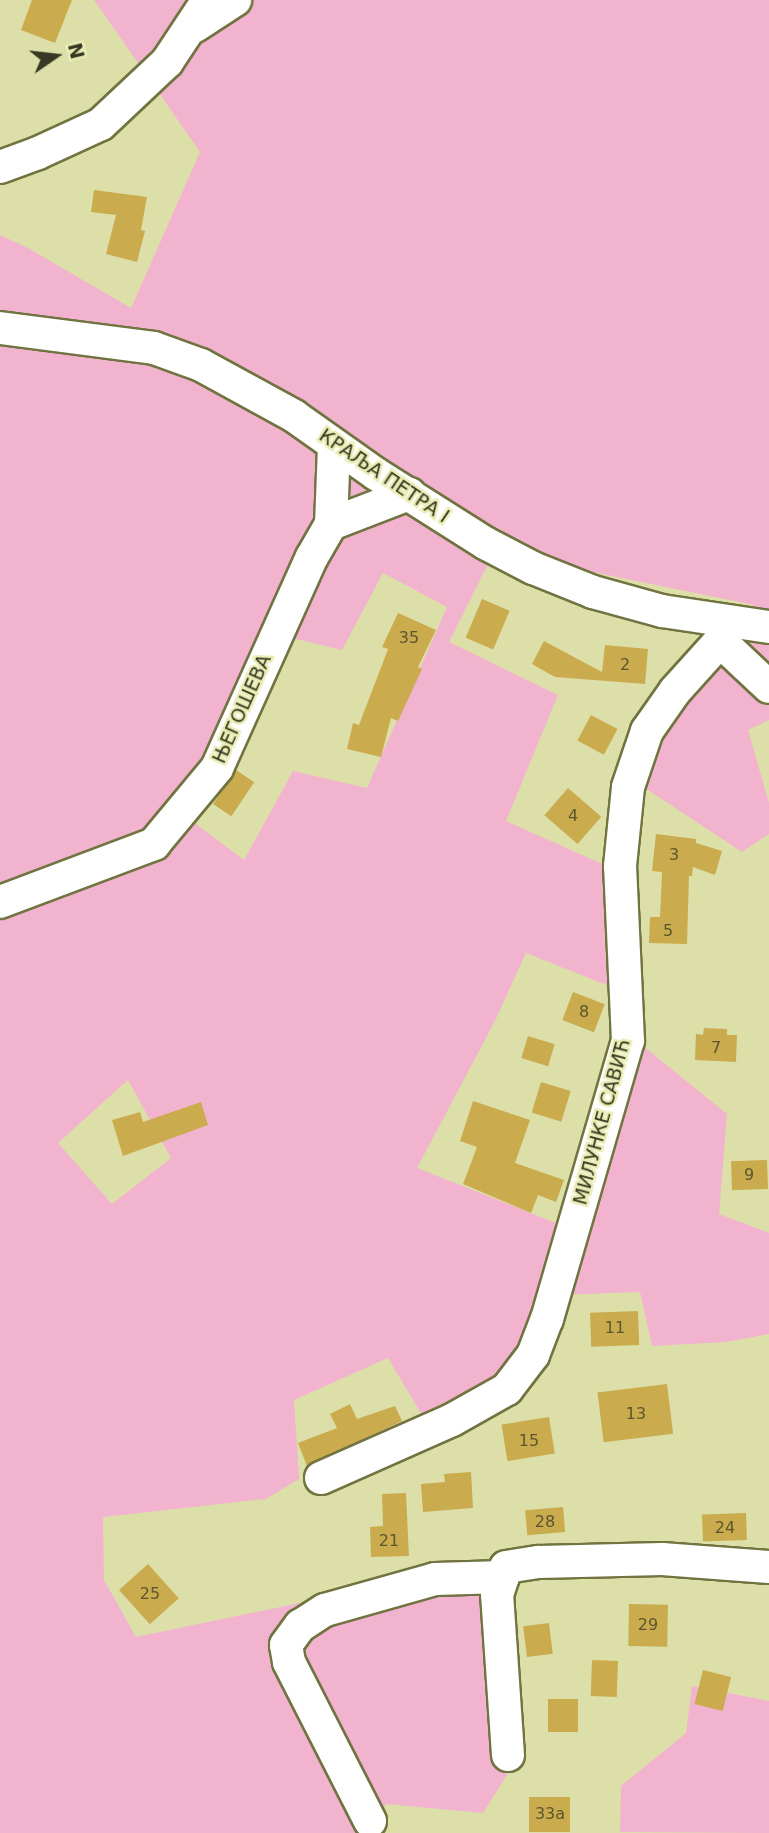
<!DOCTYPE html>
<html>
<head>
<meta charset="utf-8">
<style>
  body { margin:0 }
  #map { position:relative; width:769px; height:1833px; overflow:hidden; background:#dce0a8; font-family:"DejaVu Sans",sans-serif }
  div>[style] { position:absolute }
  .green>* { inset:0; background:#f2b3cf }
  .building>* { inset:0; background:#caab4e; transform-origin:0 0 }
  .roads { filter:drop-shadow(2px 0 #717340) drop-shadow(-2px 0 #717340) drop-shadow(0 2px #717340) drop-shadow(0 -2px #717340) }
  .minor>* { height:32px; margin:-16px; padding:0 16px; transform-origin:16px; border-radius:16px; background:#fff }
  span { translate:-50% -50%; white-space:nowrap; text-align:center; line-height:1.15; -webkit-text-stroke:5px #e9edb5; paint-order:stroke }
  .number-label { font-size:16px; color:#5c562e }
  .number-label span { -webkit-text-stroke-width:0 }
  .street-label { font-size:19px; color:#383923 }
  .north { position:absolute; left:21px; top:21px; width:70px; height:70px; -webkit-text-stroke:5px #e9edb5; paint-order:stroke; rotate:76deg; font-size:19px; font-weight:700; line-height:28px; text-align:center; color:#383923 }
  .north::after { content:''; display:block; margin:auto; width:24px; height:32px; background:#383923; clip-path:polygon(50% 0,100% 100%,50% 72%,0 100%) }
</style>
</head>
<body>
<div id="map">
  <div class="green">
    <i style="clip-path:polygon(evenodd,94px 0,769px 0,769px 720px,748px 730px,769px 803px,769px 834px,742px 852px,642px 786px,679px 668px,707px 631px,754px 605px,460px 545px,492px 556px,449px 642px,558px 695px,506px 821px,609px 867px,614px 988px,526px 953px,495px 1021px,417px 1168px,561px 1225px,637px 1041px,727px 1114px,719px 1214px,769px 1233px,769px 1334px,726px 1342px,652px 1346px,640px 1292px,562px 1295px,527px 1380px,435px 1437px,388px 1358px,294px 1400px,299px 1479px,266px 1499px,103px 1517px,104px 1580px,136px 1637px,491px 1563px,519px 1756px,483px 1813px,386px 1804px,370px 1833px,0 1833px,0 235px,28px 248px,131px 308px,200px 152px,94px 0,383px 573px,447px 607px,367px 788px,293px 771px,244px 860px,188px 818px,288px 637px,342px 650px,383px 573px,94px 0,128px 1080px,171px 1158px,112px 1204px,58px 1143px,128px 1080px)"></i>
    <i style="clip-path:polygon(692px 1686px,769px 1701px,769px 1833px,620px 1832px,621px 1786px,686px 1733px)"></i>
  </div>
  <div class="building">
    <i style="clip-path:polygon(32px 0,72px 0,55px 43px,21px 30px)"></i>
    <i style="clip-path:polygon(94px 190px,147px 197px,141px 230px,145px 231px,137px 262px,106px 254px,116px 215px,91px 212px)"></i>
    <i style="left:482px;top:599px;width:30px;height:42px;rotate:23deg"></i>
    <i style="clip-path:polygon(398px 613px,436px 630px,418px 667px,422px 669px,398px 721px,391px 718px,381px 757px,347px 749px,353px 723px,359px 725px,388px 649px,382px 647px)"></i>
    <i style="clip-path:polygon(544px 641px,602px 672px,605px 645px,648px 649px,645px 684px,555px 677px,532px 664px)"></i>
    <i style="left:591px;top:715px;width:30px;height:29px;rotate:28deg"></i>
    <i style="left:236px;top:770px;width:22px;height:41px;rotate:34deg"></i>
    <i style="left:568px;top:788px;width:44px;height:36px;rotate:41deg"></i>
    <i style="clip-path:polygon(656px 834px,696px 839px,696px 843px,722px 851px,715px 875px,693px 867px,692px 876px,689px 876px,687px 944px,649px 943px,650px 917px,660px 917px,662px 872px,652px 871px)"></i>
    <i style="left:573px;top:992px;width:34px;height:30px;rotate:21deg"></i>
    <i style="clip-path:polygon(704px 1028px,727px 1029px,727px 1035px,737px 1035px,736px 1062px,695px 1060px,696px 1034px,703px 1035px)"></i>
    <i style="left:528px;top:1036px;width:28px;height:23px;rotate:17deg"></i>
    <i style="left:541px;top:1082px;width:31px;height:32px;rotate:17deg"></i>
    <i style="clip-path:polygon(473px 1101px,530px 1120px,515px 1163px,564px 1180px,556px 1202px,538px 1195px,531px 1213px,463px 1184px,477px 1147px,460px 1141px)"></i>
    <i style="clip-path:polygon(201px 1102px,208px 1125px,123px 1156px,112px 1120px,140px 1112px,143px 1122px)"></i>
    <i style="left:767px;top:1160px;width:29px;height:36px;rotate:88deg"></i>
    <i style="left:638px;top:1311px;width:34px;height:48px;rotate:88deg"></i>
    <i style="left:667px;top:1384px;width:50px;height:70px;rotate:83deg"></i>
    <i style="clip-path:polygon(350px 1404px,357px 1419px,395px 1406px,402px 1421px,307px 1466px,298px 1443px,337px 1428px,330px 1414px)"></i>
    <i style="left:549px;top:1417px;width:37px;height:48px;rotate:81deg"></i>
    <i style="clip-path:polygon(471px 1472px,473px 1508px,423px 1512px,421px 1484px,445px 1482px,444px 1474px)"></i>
    <i style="clip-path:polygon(406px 1493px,409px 1556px,371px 1557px,370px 1527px,383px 1526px,382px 1494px)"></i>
    <i style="left:563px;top:1507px;width:25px;height:38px;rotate:85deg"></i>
    <i style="left:746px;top:1513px;width:27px;height:44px;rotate:88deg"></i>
    <i style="left:148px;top:1564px;width:46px;height:39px;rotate:48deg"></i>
    <i style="left:629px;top:1604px;width:39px;height:42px;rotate:1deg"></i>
    <i style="left:549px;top:1623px;width:31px;height:26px;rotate:83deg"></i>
    <i style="left:592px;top:1660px;width:26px;height:36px;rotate:2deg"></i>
    <i style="left:703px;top:1670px;width:29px;height:35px;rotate:14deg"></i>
    <i style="left:548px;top:1699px;width:30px;height:33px"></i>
    <i style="left:529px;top:1797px;width:41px;height:35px"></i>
  </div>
  <div class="roads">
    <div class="minor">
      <i style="left:195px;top:26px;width:48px;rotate:-33deg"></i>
      <i style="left:0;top:167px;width:40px;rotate:-20.2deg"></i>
      <i style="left:38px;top:153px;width:69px;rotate:-24.7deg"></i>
      <i style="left:101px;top:124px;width:91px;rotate:-43.2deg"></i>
      <i style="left:167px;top:62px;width:74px;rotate:-56.5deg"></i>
      <i style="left:0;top:328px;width:155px;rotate:7.4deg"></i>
      <i style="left:154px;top:348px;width:50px;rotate:19.9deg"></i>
      <i style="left:201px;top:365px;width:106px;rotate:28.7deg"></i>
      <i style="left:294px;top:416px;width:100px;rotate:35.3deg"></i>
      <i style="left:376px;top:474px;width:129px;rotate:32.3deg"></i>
      <i style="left:485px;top:543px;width:54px;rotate:27.5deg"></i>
      <i style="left:533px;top:568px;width:65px;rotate:21.8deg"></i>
      <i style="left:593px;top:592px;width:72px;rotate:15.4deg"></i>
      <i style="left:662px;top:611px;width:108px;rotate:8.5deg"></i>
      <i style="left:331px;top:524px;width:84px;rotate:-21deg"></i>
      <i style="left:720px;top:641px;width:67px;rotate:43.2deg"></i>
      <i style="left:0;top:902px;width:165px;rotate:-20.6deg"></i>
      <i style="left:154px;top:844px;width:99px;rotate:-50.3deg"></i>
      <i style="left:217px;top:768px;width:231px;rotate:-65.8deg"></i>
      <i style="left:312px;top:557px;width:38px;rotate:-60deg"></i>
      <i style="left:331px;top:524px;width:79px;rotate:-87.8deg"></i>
      <i style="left:321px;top:1478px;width:143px;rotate:-23.9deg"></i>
      <i style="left:452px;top:1420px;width:63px;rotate:-29.4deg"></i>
      <i style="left:507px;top:1389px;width:43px;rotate:-52.6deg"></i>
      <i style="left:533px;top:1355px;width:39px;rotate:-69deg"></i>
      <i style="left:547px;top:1319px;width:290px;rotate:-73.8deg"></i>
      <i style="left:628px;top:1041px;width:175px;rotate:-92.6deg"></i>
      <i style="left:620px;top:866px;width:79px;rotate:-84.2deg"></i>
      <i style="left:628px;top:787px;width:59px;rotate:-71.3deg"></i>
      <i style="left:647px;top:731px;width:49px;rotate:-55deg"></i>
      <i style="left:675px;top:691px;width:67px;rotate:-48deg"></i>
      <i style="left:720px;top:641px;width:20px;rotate:-66deg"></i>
      <i style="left:508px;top:1755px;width:160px;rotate:-93.9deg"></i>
      <i style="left:497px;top:1595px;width:29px;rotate:-72deg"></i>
      <i style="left:506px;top:1567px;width:33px;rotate:-9deg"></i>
      <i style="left:539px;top:1562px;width:123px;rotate:-1.4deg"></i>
      <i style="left:662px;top:1559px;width:107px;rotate:4.3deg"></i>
      <i style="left:370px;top:1821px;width:178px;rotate:-117deg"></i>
      <i style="left:289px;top:1662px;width:17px;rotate:-100deg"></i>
      <i style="left:286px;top:1645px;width:24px;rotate:-54deg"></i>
      <i style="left:300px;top:1626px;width:30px;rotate:-33deg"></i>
      <i style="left:325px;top:1610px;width:114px;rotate:-15.7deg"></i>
      <i style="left:435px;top:1579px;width:68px;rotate:-1.7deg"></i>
    </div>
  </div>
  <div class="number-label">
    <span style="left:409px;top:638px">35</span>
    <span style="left:625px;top:665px">2</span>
    <span style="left:573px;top:816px">4</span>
    <span style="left:674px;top:855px">3</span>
    <span style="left:668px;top:931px">5</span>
    <span style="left:584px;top:1012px">8</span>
    <span style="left:716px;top:1048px">7</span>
    <span style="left:749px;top:1175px">9</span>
    <span style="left:615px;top:1328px">11</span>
    <span style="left:636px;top:1414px">13</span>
    <span style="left:529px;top:1441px">15</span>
    <span style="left:545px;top:1522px">28</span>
    <span style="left:725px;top:1528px">24</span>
    <span style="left:389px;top:1541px">21</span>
    <span style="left:150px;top:1594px">25</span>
    <span style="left:648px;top:1625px">29</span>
    <span style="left:550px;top:1814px">33a</span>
  </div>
  <div class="street-label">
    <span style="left:384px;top:476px;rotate:34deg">КРАЉА ПЕТРА I</span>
    <span style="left:242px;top:709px;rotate:-66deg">ЊЕГОШЕВА</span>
    <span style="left:602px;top:1122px;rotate:-75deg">МИЛУНКЕ САВИЋ</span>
  </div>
  <div class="north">N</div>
</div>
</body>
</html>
